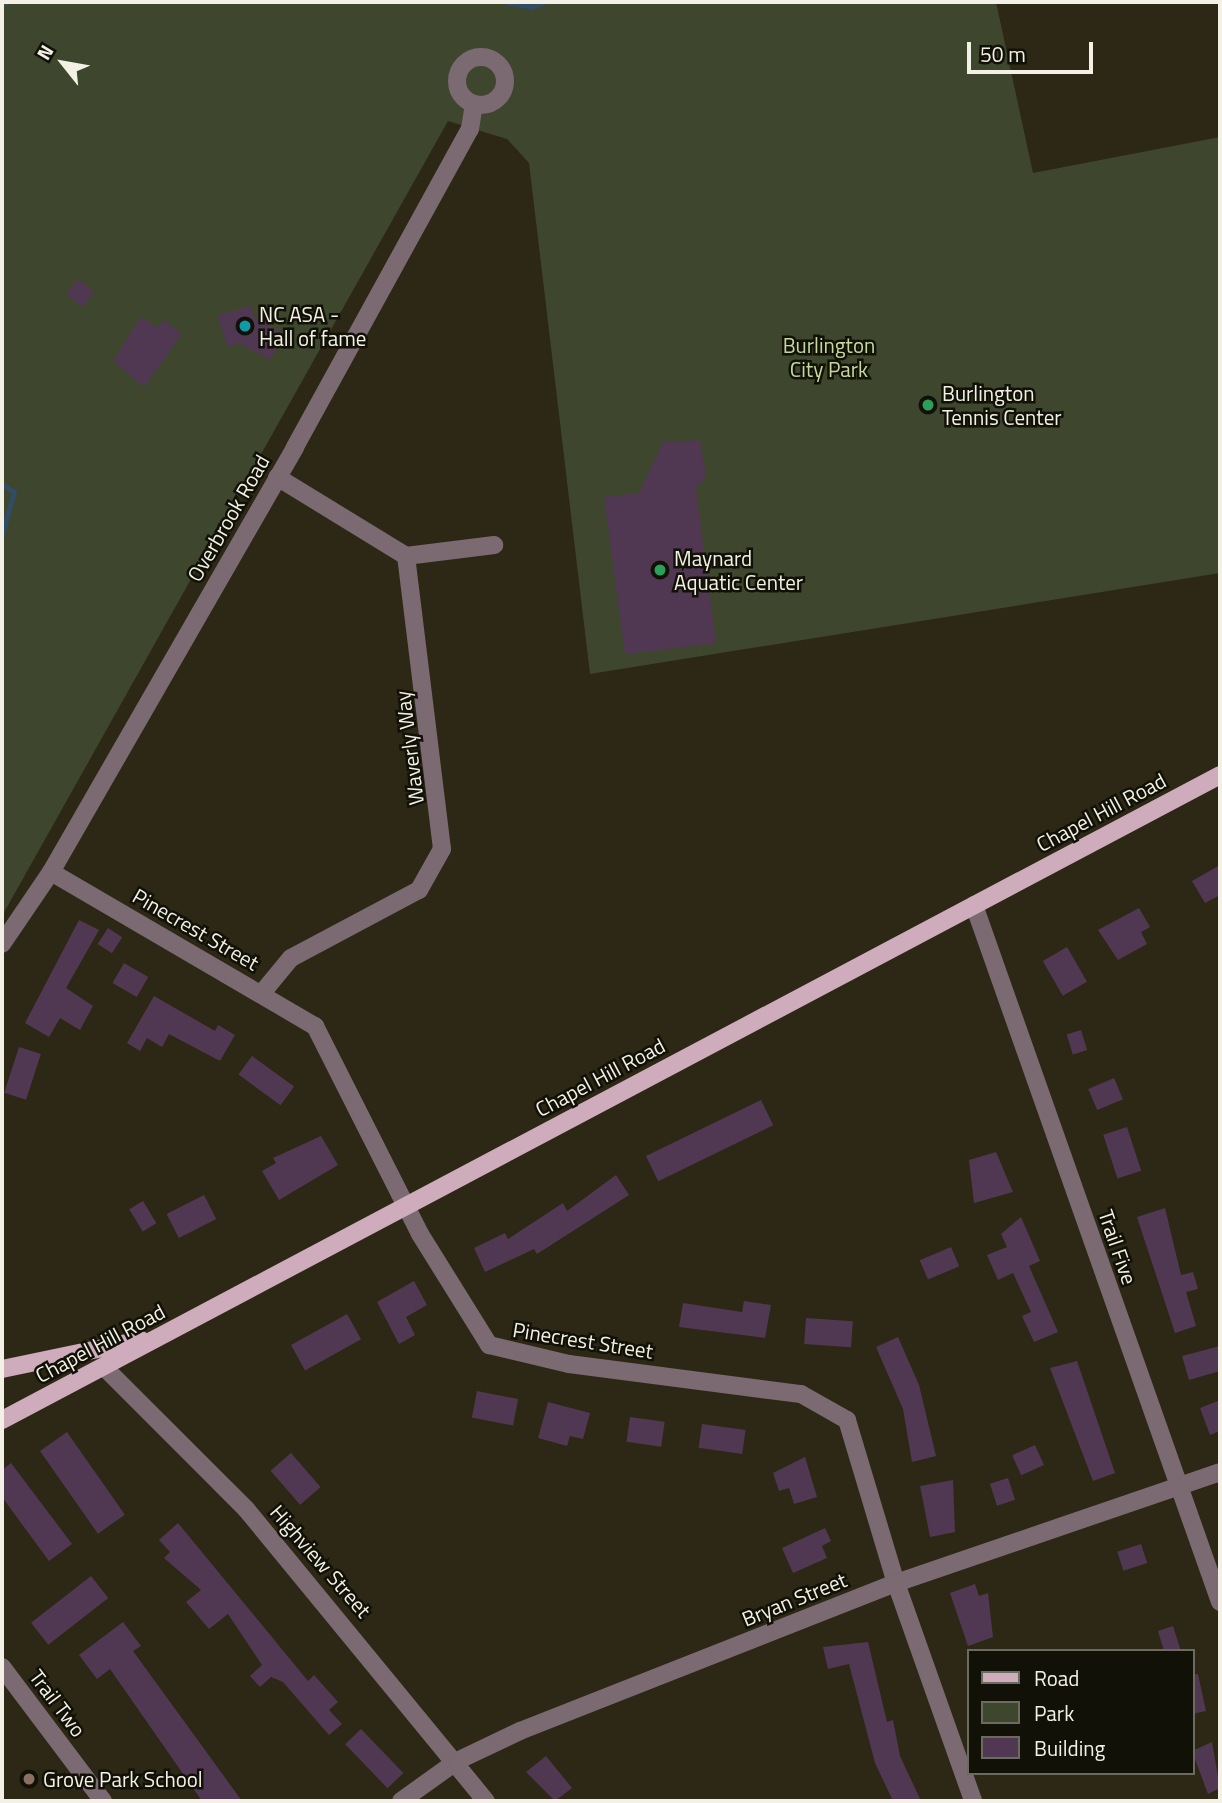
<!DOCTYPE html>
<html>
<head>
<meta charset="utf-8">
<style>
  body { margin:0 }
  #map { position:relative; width:1222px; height:1803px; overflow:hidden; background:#2c2815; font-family:"Titillium Web",sans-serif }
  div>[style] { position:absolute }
  .green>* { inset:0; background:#3e462e }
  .stream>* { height:5px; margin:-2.5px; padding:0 2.5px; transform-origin:2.5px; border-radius:2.5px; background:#314c64 }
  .building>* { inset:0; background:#503852; transform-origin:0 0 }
  .minor>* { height:18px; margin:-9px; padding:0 9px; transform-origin:9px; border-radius:9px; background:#7b6a71 }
  .minor>.ring { margin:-9px; padding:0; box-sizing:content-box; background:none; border:18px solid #7b6a71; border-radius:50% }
  .major>* { height:18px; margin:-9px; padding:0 9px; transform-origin:9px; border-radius:9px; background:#ceacbb }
  .dots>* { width:19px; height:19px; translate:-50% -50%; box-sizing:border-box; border:4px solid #121108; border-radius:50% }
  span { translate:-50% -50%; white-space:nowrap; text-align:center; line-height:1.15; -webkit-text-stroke:5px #121108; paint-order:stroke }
  .poi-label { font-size:21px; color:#f3f1e5 }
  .left { translate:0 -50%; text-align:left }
  .park-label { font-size:21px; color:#c5d99d }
  .street-label { font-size:21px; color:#f3f1e5 }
  .frame { position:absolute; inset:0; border:4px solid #f3f1e5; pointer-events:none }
  .legend { position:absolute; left:967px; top:1649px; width:228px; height:126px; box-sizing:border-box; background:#121108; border:2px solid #6c6b60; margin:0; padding:9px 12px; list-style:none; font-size:21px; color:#f3f1e5 }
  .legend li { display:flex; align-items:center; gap:14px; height:35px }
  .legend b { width:35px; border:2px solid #6c6b60 }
  .north { position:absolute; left:28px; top:28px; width:70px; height:70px; -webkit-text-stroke:5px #121108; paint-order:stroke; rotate:301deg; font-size:19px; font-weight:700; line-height:28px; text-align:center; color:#f3f1e5 }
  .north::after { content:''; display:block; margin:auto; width:24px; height:32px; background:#f3f1e5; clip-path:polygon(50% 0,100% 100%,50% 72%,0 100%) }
  .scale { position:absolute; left:967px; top:42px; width:126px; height:32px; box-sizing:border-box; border:4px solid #f3f1e5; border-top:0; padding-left:9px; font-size:21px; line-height:24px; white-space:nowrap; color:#f3f1e5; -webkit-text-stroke:5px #121108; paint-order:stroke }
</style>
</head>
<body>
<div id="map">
  <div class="green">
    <i style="clip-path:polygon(2px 2px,996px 2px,1033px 173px,1220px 137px,1220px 573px,590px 674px,529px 163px,507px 139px,448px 121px,2px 916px)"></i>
  </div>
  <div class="stream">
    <i style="left:507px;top:2px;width:25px;rotate:11deg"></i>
    <i style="left:532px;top:7px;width:13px;rotate:-23deg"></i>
    <i style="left:2px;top:3px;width:4px;rotate:-14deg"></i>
    <i style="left:2px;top:484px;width:14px;rotate:34deg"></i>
    <i style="left:14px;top:492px;width:44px;rotate:105.9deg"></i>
  </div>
  <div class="building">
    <i style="left:78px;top:279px;width:21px;height:19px;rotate:39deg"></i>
    <i style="clip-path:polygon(251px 306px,254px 317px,284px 334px,270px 360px,239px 343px,227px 347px,218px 315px)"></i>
    <i style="clip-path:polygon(141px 317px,158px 328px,164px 320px,182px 334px,144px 387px,113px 361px)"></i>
    <i style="clip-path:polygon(700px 440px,706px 476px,696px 489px,716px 643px,625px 654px,604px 497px,639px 493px,663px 442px)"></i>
    <i style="clip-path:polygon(1220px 865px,1220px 895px,1205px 903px,1192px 881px)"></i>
    <i style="clip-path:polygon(1139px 908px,1150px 927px,1141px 932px,1147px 944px,1118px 960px,1098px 930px)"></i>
    <i style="clip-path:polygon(79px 920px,99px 930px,66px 988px,93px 1006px,80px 1030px,60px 1018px,49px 1037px,25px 1023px)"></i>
    <i style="left:108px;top:928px;width:17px;height:19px;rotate:33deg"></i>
    <i style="left:1067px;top:947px;width:40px;height:28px;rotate:60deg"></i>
    <i style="left:124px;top:963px;width:28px;height:23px;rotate:30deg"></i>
    <i style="clip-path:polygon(154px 996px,215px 1031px,218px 1025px,235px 1035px,220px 1061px,169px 1034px,162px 1047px,147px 1038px,140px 1051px,127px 1043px)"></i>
    <i style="left:1081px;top:1030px;width:21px;height:15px;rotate:73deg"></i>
    <i style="left:19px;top:1047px;width:23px;height:48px;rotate:18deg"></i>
    <i style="left:252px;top:1056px;width:52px;height:23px;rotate:36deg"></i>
    <i style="left:1114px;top:1078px;width:23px;height:28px;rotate:67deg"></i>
    <i style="left:761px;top:1100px;width:28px;height:128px;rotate:64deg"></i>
    <i style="left:1127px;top:1127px;width:46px;height:25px;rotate:72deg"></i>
    <i style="clip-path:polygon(321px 1136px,338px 1165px,279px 1200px,262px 1171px,276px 1163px,273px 1158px)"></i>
    <i style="clip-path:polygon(996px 1152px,1013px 1192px,974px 1203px,969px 1160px)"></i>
    <i style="clip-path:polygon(616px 1175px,629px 1195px,537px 1254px,534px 1249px,485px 1272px,474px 1248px,505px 1233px,508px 1239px,563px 1203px,567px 1211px)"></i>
    <i style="left:204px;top:1195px;width:27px;height:42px;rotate:63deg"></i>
    <i style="left:143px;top:1201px;width:26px;height:16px;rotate:59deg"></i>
    <i style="clip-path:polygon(1165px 1208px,1181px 1275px,1193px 1272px,1198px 1289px,1186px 1292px,1196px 1326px,1175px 1333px,1137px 1217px)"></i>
    <i style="clip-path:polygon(1021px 1217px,1040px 1261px,1029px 1266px,1058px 1332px,1034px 1342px,1022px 1316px,1031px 1312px,1013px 1273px,998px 1280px,987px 1255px,1007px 1247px,1001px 1234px)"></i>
    <i style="left:951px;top:1247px;width:21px;height:34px;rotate:67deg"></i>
    <i style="clip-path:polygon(414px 1281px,427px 1305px,406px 1317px,415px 1335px,399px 1344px,377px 1302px)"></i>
    <i style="clip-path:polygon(744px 1301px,771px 1305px,765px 1338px,679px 1327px,683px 1303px,742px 1312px)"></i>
    <i style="left:347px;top:1314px;width:29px;height:64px;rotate:61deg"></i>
    <i style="left:806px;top:1318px;width:47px;height:26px;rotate:4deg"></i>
    <i style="clip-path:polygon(898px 1337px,919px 1385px,936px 1456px,912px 1462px,903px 1409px,876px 1347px)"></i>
    <i style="clip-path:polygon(1220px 1346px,1220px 1371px,1189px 1380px,1182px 1356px)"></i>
    <i style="clip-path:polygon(1077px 1361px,1115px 1473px,1093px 1481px,1050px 1368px)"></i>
    <i style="left:477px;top:1391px;width:42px;height:27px;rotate:11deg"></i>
    <i style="clip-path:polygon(1220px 1400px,1220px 1431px,1210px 1435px,1200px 1408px)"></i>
    <i style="clip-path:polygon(548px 1402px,590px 1413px,583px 1439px,570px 1436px,567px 1446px,538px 1438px)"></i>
    <i style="left:630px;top:1417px;width:35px;height:25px;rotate:8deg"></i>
    <i style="left:702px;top:1424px;width:44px;height:24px;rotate:8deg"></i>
    <i style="left:67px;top:1432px;width:101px;height:33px;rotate:55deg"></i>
    <i style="left:1035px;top:1445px;width:22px;height:25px;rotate:66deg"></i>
    <i style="left:291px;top:1453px;width:45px;height:27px;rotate:49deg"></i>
    <i style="clip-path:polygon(805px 1457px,817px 1497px,794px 1504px,789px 1488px,779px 1491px,773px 1473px)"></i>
    <i style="clip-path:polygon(11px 1463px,72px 1544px,49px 1561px,2px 1497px,2px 1470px)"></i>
    <i style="left:1008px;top:1478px;width:23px;height:19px;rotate:72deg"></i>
    <i style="clip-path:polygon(953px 1480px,955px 1532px,930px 1537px,920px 1486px)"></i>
    <i style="clip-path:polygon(178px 1523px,308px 1681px,314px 1675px,338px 1702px,329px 1710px,342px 1724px,329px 1735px,283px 1682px,271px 1677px,260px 1687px,250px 1676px,262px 1665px,228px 1614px,209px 1629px,186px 1602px,201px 1590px,164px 1558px,170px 1552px,159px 1540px)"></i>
    <i style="clip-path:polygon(825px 1528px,831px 1541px,822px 1546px,827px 1558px,793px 1573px,782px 1548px)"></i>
    <i style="left:1141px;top:1544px;width:20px;height:25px;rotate:72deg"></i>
    <i style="left:91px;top:1576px;width:28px;height:76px;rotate:52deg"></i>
    <i style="clip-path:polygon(975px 1584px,979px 1596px,988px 1593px,993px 1637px,968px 1646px,950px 1593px)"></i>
    <i style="clip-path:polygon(123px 1622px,141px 1646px,133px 1651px,242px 1801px,202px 1801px,110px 1669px,97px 1679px,79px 1655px)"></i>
    <i style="clip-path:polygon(1173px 1626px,1181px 1651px,1164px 1651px,1158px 1631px)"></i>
    <i style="clip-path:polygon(868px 1642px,887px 1722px,893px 1720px,900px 1756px,921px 1801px,893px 1801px,875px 1763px,849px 1664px,828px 1669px,823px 1647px)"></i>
    <i style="clip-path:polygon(1198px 1674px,1206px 1711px,1192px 1714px,1192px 1675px)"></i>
    <i style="left:361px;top:1729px;width:61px;height:22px;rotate:46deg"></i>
    <i style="clip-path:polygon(1212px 1742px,1220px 1788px,1208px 1794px,1192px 1751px)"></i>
    <i style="clip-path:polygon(546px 1756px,572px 1788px,555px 1801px,526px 1772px)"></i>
  </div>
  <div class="minor">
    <i class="ring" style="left:457px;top:57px;width:30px;height:30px"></i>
    <i style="left:406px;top:556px;width:89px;rotate:-7.1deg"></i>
    <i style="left:51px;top:872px;width:306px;rotate:30.3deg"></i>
    <i style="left:315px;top:1026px;width:233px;rotate:63.2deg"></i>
    <i style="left:420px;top:1234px;width:131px;rotate:58.1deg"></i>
    <i style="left:489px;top:1345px;width:82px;rotate:13.4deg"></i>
    <i style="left:569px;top:1364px;width:234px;rotate:7.4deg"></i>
    <i style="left:801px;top:1394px;width:53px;rotate:29.5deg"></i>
    <i style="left:847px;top:1420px;width:170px;rotate:73.3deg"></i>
    <i style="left:896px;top:1583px;width:231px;rotate:70.5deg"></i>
    <i style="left:974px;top:905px;width:739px;rotate:70.56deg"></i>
    <i style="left:2px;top:944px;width:87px;rotate:-55.8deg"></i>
    <i style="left:51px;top:872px;width:490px;rotate:-60.1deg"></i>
    <i style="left:295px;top:447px;width:363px;rotate:-61.2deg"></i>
    <i style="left:470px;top:129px;width:25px;rotate:-81deg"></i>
    <i style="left:262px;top:993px;width:45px;rotate:-50.4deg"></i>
    <i style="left:291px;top:958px;width:145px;rotate:-28deg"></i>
    <i style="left:419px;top:890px;width:47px;rotate:-60.7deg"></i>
    <i style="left:442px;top:849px;width:295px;rotate:-97deg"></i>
    <i style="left:406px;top:556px;width:151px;rotate:-148.5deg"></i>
    <i style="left:104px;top:1367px;width:201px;rotate:45deg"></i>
    <i style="left:246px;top:1509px;width:378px;rotate:50.6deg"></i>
    <i style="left:2px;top:1667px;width:168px;rotate:53deg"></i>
    <i style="left:401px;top:1801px;width:69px;rotate:-35.5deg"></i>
    <i style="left:457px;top:1761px;width:70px;rotate:-25.5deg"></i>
    <i style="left:520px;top:1731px;width:404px;rotate:-21.5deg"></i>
    <i style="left:896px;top:1583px;width:342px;rotate:-18.9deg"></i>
  </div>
  <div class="major">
    <i style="left:2px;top:1369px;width:142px;rotate:-11.8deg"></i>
    <i style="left:2px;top:1420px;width:1378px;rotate:-27.9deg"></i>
  </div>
  <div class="dots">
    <i style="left:245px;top:326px;background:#0f9aa8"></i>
    <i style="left:928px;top:405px;background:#2e9e5b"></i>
    <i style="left:660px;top:570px;background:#2e9e5b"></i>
    <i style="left:29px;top:1779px;background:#8d6e63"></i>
  </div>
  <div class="poi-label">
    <span class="left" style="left:259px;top:326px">NC ASA -<br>Hall of fame</span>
    <span class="left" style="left:942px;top:405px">Burlington<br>Tennis Center</span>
    <span class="left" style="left:674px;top:570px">Maynard<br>Aquatic Center</span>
    <span class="left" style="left:43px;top:1779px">Grove Park School</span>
  </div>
  <div class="park-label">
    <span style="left:829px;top:357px">Burlington<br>City Park</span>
  </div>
  <div class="street-label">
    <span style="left:228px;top:518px;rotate:-60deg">Overbrook Road</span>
    <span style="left:409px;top:748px;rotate:-97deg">Waverly Way</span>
    <span style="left:1101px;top:812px;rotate:-28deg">Chapel Hill Road</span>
    <span style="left:196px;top:929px;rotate:30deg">Pinecrest Street</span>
    <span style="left:600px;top:1077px;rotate:-28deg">Chapel Hill Road</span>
    <span style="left:1118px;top:1247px;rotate:71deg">Trail Five</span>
    <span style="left:583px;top:1340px;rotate:9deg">Pinecrest Street</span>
    <span style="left:100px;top:1343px;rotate:-28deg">Chapel Hill Road</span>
    <span style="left:321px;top:1561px;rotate:49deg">Highview Street</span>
    <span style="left:794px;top:1599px;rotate:-22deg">Bryan Street</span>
    <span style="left:58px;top:1703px;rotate:53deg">Trail Two</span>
  </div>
  <div class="frame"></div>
  <ul class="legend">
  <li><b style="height:9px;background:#ceacbb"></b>Road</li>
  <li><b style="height:19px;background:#3e462e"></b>Park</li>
  <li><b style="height:19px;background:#503852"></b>Building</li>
  </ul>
  <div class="north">N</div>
  <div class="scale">50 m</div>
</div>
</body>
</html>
